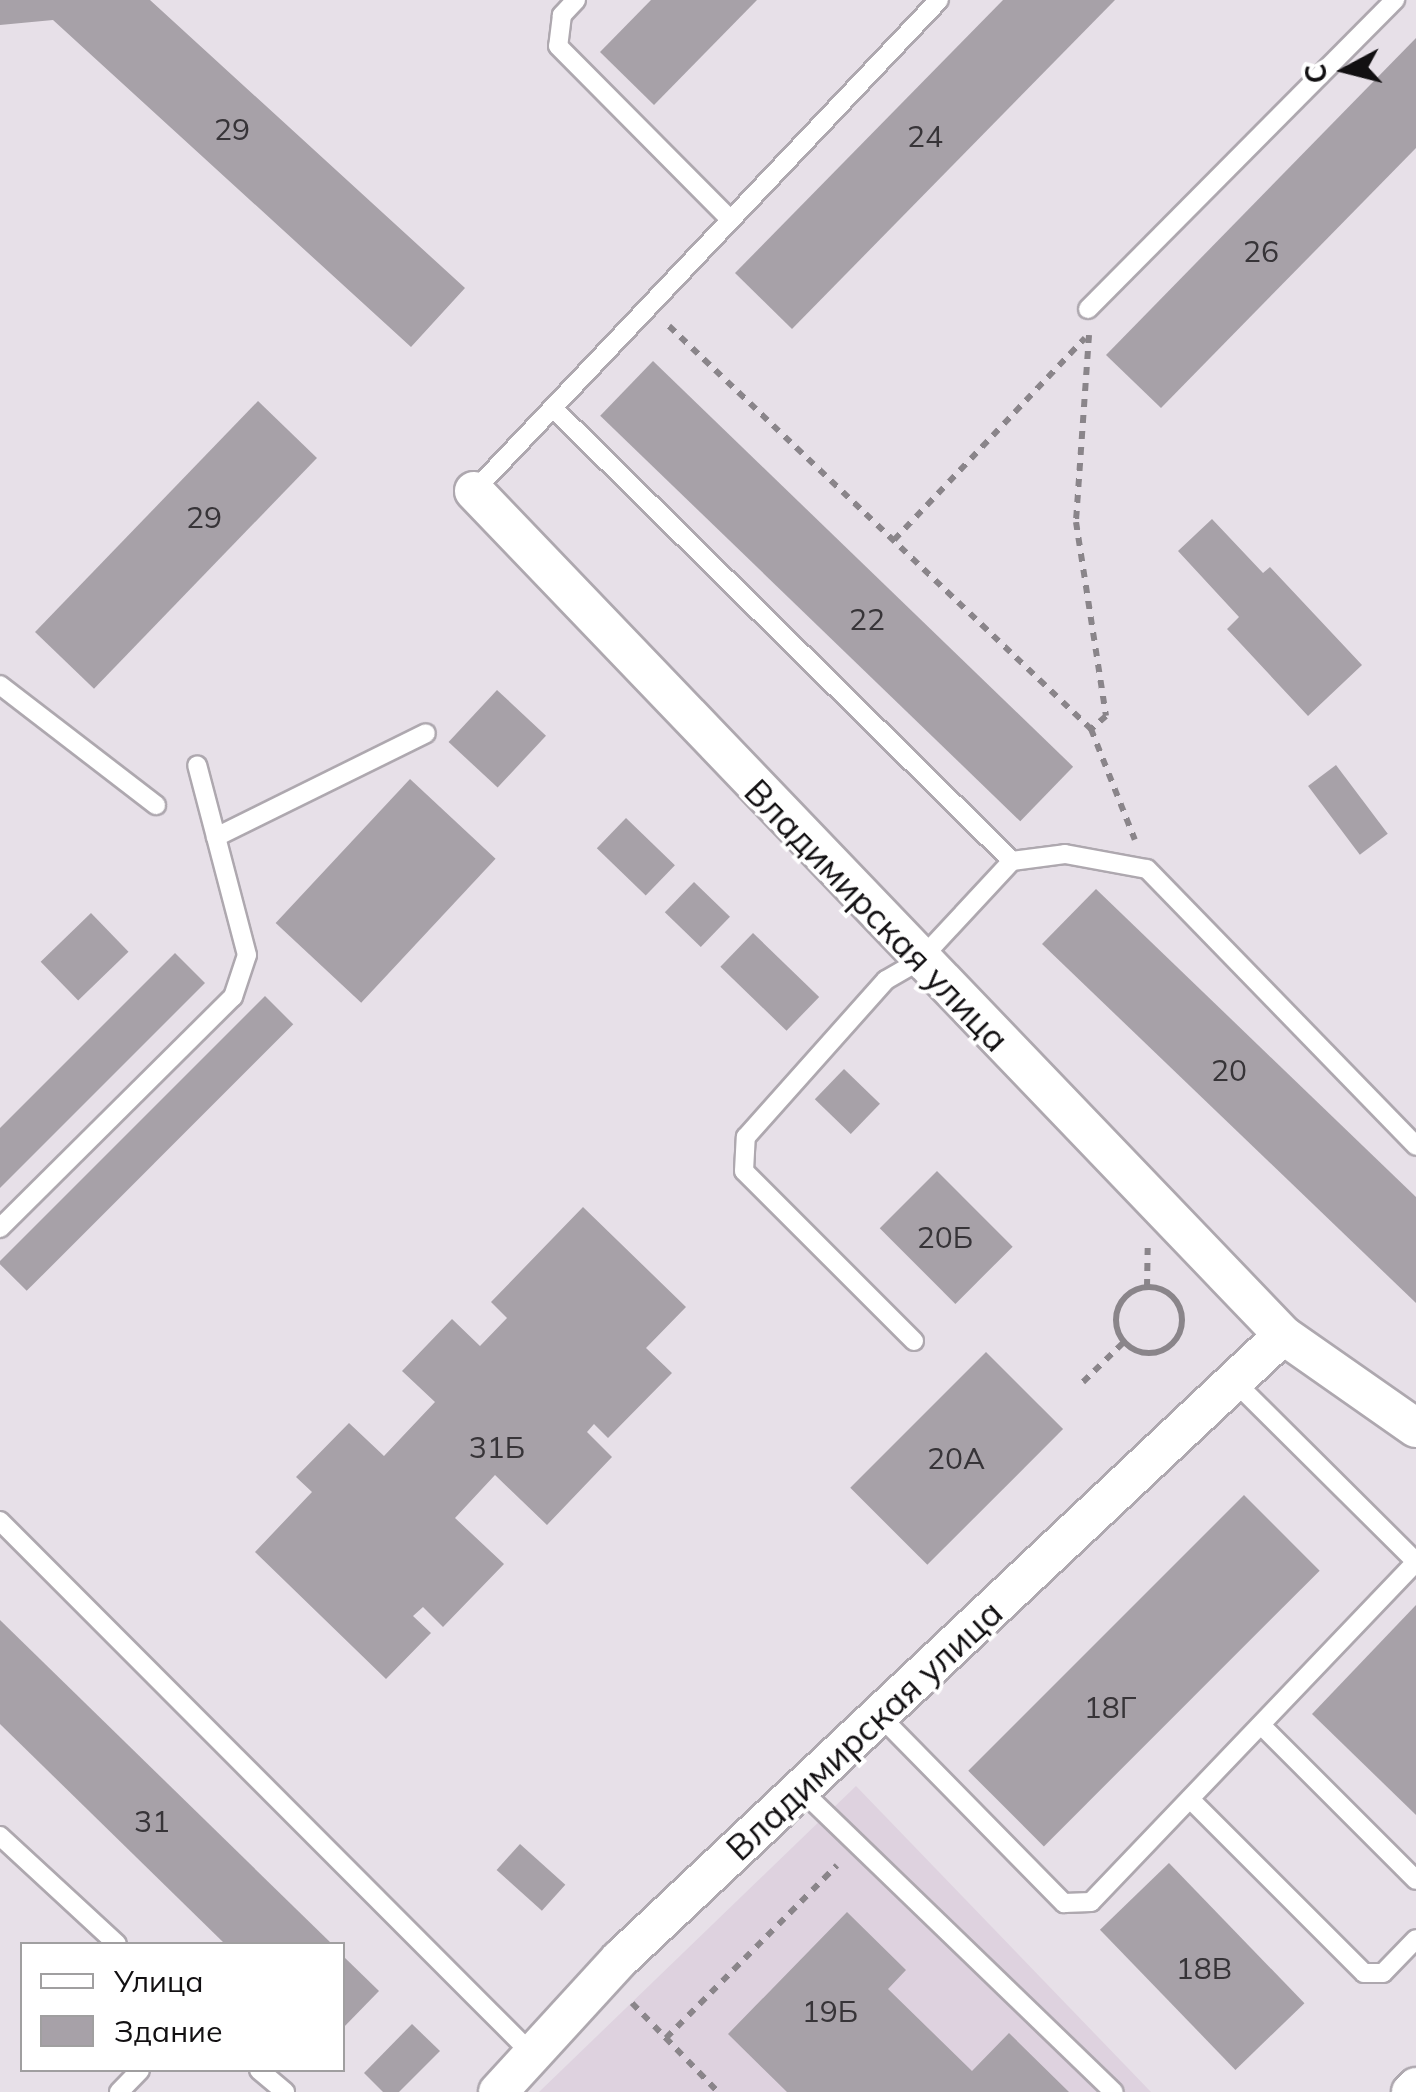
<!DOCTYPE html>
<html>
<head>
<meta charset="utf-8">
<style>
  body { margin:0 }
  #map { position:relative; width:1416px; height:2092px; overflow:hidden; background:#e7e0e8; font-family:Mulish,sans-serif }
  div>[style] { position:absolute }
  .built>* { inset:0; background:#ded2df }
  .building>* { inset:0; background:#a7a1a8; transform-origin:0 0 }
  .path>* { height:6px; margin-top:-3px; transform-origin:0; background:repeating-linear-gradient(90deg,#8a858a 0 8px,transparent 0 16px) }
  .path>.ring { margin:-3px; padding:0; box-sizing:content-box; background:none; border:6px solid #8a858a; border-radius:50% }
  .roads { filter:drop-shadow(2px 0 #aea8af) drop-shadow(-2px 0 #aea8af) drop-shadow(0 2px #aea8af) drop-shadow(0 -2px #aea8af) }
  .lane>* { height:18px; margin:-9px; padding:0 9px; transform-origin:9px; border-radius:9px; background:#fff }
  .street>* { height:38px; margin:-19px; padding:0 19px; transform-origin:19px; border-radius:19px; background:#fff }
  span { translate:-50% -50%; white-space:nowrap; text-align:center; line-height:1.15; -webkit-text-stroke:8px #fff; paint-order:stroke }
  .number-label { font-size:30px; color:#373438 }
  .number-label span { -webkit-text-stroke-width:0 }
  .street-label { font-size:35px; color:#121012 }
  .legend { position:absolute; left:20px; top:1942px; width:325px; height:130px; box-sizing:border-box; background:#fff; border:2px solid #a09fa0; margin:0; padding:12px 18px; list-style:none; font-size:30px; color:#121012 }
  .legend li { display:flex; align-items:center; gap:20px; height:50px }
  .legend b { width:50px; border:2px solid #a09fa0 }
  .north { position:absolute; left:1296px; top:20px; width:100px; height:100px; -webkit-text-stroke:8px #fff; paint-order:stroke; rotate:263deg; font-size:28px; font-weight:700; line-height:40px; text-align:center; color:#121012 }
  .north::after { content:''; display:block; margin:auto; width:35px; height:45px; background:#121012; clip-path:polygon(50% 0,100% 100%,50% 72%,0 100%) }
</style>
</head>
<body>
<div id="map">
  <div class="built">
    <i style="clip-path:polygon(856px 1786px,1151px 2092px,539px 2092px)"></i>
  </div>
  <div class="building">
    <i style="clip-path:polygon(0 0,150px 0,465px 288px,411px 347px,53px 20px,0 25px)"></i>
    <i style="clip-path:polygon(651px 0,757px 0,654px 105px,600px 52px)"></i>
    <i style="clip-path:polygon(1003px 0,1115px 0,792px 329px,735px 273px)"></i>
    <i style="clip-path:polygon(1416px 38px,1416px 148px,1161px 408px,1106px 355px)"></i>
    <i style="left:653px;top:361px;width:584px;height:76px;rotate:44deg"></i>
    <i style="left:258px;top:401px;width:82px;height:321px;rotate:44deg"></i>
    <i style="clip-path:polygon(1212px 519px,1263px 573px,1270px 567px,1362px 665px,1308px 716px,1227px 629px,1239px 617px,1178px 551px)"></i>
    <i style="left:497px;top:690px;width:67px;height:71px;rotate:43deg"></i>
    <i style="left:1336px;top:765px;width:86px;height:35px;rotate:53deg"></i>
    <i style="left:410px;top:779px;width:117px;height:197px;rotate:43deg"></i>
    <i style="left:626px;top:818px;width:68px;height:42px;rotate:44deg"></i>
    <i style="left:694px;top:882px;width:50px;height:42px;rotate:44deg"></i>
    <i style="clip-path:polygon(1096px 889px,1416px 1197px,1416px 1303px,1042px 944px)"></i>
    <i style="left:91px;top:913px;width:54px;height:70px;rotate:46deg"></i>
    <i style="left:753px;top:933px;width:92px;height:47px;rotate:44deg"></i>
    <i style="clip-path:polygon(175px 953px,205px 983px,0 1188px,0 1128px)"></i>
    <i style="left:265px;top:996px;width:40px;height:377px;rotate:45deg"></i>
    <i style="left:844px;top:1069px;width:50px;height:42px;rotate:44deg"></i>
    <i style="left:937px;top:1171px;width:107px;height:81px;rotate:45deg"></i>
    <i style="clip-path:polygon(583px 1207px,686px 1307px,646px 1348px,672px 1373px,608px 1438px,594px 1424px,587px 1432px,612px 1457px,547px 1525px,495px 1475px,455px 1518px,504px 1564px,443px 1627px,423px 1607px,413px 1616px,431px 1633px,386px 1679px,255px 1552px,312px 1492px,296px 1477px,349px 1423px,384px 1456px,435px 1402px,402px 1371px,452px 1319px,480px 1346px,507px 1318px,491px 1302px)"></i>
    <i style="left:986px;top:1352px;width:109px;height:192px;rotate:45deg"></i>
    <i style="left:1244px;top:1495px;width:107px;height:390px;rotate:45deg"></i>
    <i style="clip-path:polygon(1416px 1605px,1416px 1815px,1312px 1714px)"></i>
    <i style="clip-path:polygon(0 1620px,332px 1944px,225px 1944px,0 1724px)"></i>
    <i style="left:520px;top:1844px;width:61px;height:35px;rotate:42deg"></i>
    <i style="left:1169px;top:1863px;width:195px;height:96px;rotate:46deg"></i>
    <i style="clip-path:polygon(847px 1912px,906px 1970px,888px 1989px,972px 2071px,1009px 2033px,1069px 2092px,787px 2092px,728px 2034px)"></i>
    <i style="clip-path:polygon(342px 1955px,379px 1991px,342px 2029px)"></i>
    <i style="clip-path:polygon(412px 2024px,440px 2051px,399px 2092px,383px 2092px,364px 2073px)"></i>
  </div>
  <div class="path">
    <i style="left:669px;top:326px;width:584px;rotate:43.68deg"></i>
    <i style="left:1091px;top:729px;width:119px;rotate:68.4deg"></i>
    <i style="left:1089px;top:335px;width:187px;rotate:94deg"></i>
    <i style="left:1076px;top:522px;width:196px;rotate:81.2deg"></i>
    <i style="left:1106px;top:716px;width:20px;rotate:139deg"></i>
    <i style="left:894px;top:540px;width:278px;rotate:-46.6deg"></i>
    <i style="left:1147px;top:1287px;width:39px;rotate:-89deg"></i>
    <i class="ring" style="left:1116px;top:1287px;width:60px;height:60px"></i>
    <i style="left:1083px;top:1382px;width:57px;rotate:-44.3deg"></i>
    <i style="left:632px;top:2003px;width:124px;rotate:46deg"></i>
    <i style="left:666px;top:2038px;width:243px;rotate:-45.3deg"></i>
  </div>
  <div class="roads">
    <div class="lane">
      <i style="left:576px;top:0;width:21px;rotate:133deg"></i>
      <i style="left:562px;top:15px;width:31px;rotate:97deg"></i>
      <i style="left:558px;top:46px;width:245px;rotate:45.2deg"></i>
      <i style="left:1088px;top:309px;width:436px;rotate:-45.2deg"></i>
      <i style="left:553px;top:408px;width:645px;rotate:44.62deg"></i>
      <i style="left:1012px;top:861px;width:53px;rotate:-7.5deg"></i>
      <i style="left:1065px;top:854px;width:83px;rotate:10.4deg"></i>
      <i style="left:1147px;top:869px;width:386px;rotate:45.8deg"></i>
      <i style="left:474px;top:491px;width:676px;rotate:-46.56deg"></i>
      <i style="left:0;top:685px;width:197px;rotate:37.6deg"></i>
      <i style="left:216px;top:837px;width:234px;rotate:-26.3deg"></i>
      <i style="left:0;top:1228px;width:328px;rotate:-44.8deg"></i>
      <i style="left:233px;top:997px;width:44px;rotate:-71.6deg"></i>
      <i style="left:247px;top:955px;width:196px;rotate:-104.7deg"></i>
      <i style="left:914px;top:1341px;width:240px;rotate:-135deg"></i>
      <i style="left:744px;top:1171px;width:34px;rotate:-87deg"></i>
      <i style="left:746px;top:1137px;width:210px;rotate:-48.3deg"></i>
      <i style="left:886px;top:980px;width:38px;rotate:-30deg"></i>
      <i style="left:919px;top:961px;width:137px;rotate:-47.1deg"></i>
      <i style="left:1234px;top:1381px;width:257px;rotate:44.8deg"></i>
      <i style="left:0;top:1521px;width:756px;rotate:45.05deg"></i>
      <i style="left:879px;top:1715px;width:264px;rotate:45.5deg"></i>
      <i style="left:1064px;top:1903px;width:27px;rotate:-2deg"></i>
      <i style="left:1091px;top:1902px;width:470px;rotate:-46.3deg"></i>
      <i style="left:1261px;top:1725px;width:219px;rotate:45deg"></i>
      <i style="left:800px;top:1789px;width:436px;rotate:44deg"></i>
      <i style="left:1190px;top:1799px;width:246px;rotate:45deg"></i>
      <i style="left:1364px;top:1973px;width:19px"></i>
      <i style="left:1383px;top:1973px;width:47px;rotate:-45.9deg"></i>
      <i style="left:0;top:1836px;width:159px;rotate:42.7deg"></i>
      <i style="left:259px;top:2070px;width:34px;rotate:40deg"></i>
      <i style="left:119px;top:2092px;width:30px;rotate:-46deg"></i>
    </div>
    <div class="street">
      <i style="left:474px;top:491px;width:1169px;rotate:46.21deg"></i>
      <i style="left:1283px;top:1335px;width:162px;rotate:35deg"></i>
      <i style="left:498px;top:2092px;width:180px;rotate:-47.5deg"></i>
      <i style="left:620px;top:1959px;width:910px;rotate:-43.26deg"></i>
      <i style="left:1411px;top:2092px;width:7px;rotate:-45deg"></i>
    </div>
  </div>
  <div class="number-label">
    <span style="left:232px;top:129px">29</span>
    <span style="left:925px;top:136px">24</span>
    <span style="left:1261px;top:251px">26</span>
    <span style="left:204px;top:517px">29</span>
    <span style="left:867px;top:619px">22</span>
    <span style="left:1229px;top:1070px">20</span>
    <span style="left:945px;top:1237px">20Б</span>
    <span style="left:497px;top:1447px">31Б</span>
    <span style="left:956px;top:1458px">20А</span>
    <span style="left:1110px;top:1707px">18Г</span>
    <span style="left:152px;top:1821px">31</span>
    <span style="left:1204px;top:1968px">18В</span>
    <span style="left:830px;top:2011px">19Б</span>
  </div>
  <div class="street-label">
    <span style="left:877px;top:915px;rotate:46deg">Владимирская улица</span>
    <span style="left:864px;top:1730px;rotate:-43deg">Владимирская улица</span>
  </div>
  <ul class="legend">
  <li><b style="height:12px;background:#fff"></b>Улица</li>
  <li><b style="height:28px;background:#a7a1a8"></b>Здание</li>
  </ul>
  <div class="north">С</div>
</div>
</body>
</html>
